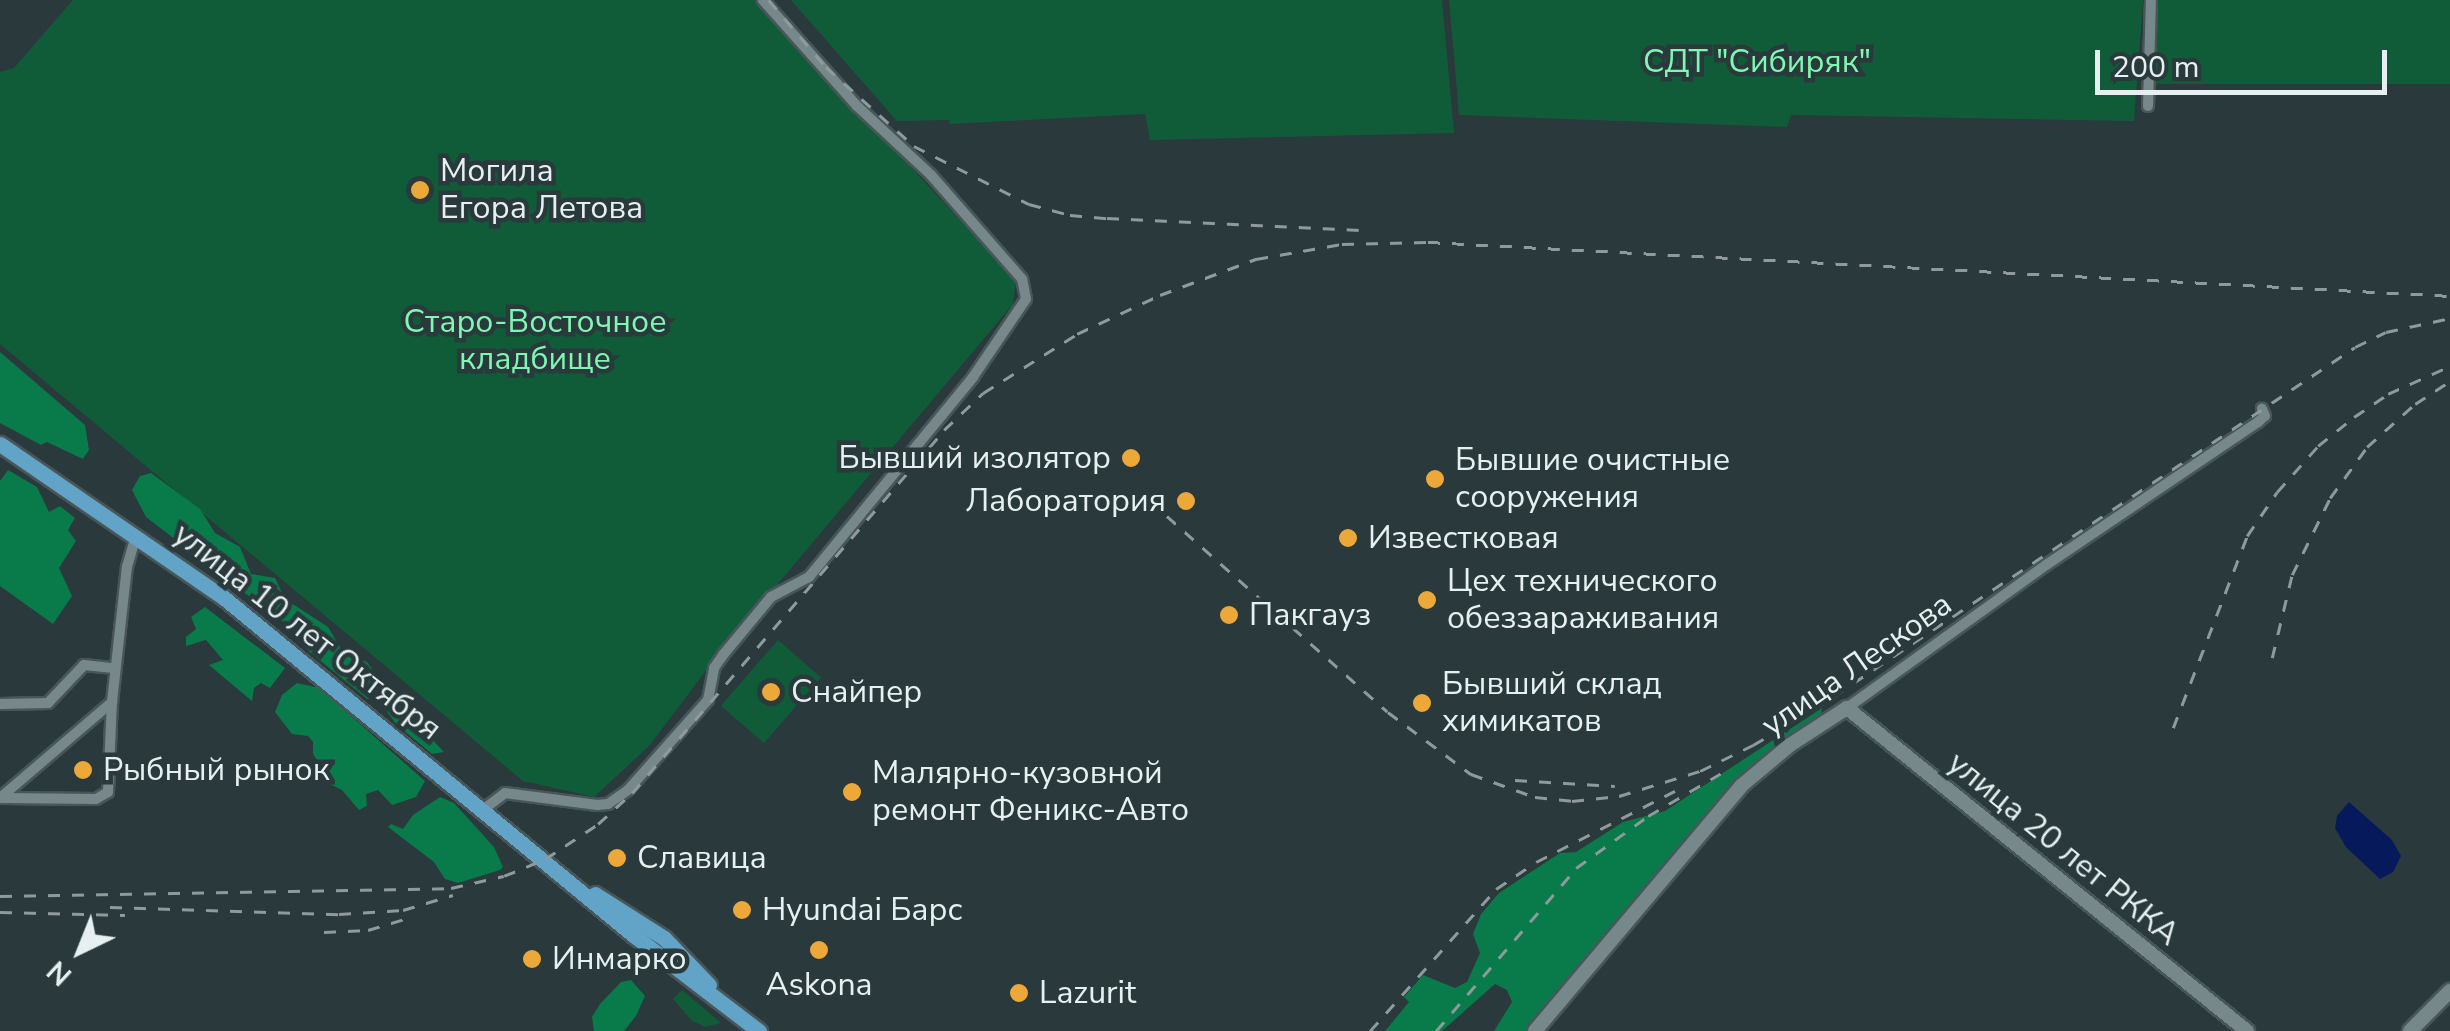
<!DOCTYPE html>
<html>
<head>
<meta charset="utf-8">
<style>
  body { margin:0 }
  #map { position:relative; width:2450px; height:1031px; overflow:hidden; background:#2a393c; font-family:"Nunito Sans",sans-serif }
  div>[style] { position:absolute }
  .green>* { inset:0; background:#115c38; transform-origin:0 0 }
  .forest>* { inset:0; background:#097a49 }
  .water>* { inset:0; background:#061a5b }
  .roads { filter:drop-shadow(2px 0 #495659) drop-shadow(-2px 0 #495659) drop-shadow(0 2px #495659) drop-shadow(0 -2px #495659) }
  .minor>* { height:10px; margin:-5px; padding:0 5px; transform-origin:5px; border-radius:5px; background:#77888b }
  .secondary>* { height:14px; margin:-7px; padding:0 7px; transform-origin:7px; border-radius:7px; background:#77888b }
  .primary>* { height:15px; margin:-7.5px; padding:0 7.5px; transform-origin:7.5px; border-radius:7.5px; background:#61a4c8 }
  .rail>* { height:2.5px; margin-top:-1.25px; transform-origin:0; background:repeating-linear-gradient(90deg,#8e9a9c 0 12px,transparent 0 24px) }
  .dots>* { width:28px; height:28px; translate:-50% -50%; box-sizing:border-box; border:5px solid #2a393c; border-radius:50% }
  span { translate:-50% -50%; white-space:nowrap; text-align:center; line-height:1.15; -webkit-text-stroke:9px #2a393c; paint-order:stroke }
  .park-label { font-size:32px; color:#7df8b3 }
  .poi-label { font-size:32px; color:#e7f0f1 }
  .left { translate:0 -50%; text-align:left }
  .right { translate:-100% -50%; text-align:right }
  .street-label { font-size:32px; color:#e7f0f1 }
  .north { position:absolute; left:30px; top:901px; width:100px; height:100px; -webkit-text-stroke:8px #2a393c; paint-order:stroke; rotate:223deg; font-size:28px; font-weight:700; line-height:40px; text-align:center; color:#e7f0f1 }
  .north::after { content:''; display:block; margin:auto; width:35px; height:45px; background:#e7f0f1; clip-path:polygon(50% 0,100% 100%,50% 72%,0 100%) }
  .scale { position:absolute; left:2095px; top:50px; width:292px; height:45px; box-sizing:border-box; border:5px solid #e7f0f1; border-top:0; padding-left:12px; font-size:30px; line-height:35px; white-space:nowrap; color:#e7f0f1; -webkit-text-stroke:8px #2a393c; paint-order:stroke }
</style>
</head>
<body>
<div id="map">
  <div class="green">
    <i style="clip-path:polygon(73px 0,757px 0,1016px 281px,1013px 304px,714px 660px,649px 746px,594px 797px,523px 781px,0 344px,0 72px,14px 68px)"></i>
    <i style="clip-path:polygon(791px 0,1442px 0,1454px 133px,1150px 140px,1145px 114px,950px 124px,949px 120px,897px 121px)"></i>
    <i style="clip-path:polygon(1449px 0,2143px 0,2134px 121px,1791px 115px,1787px 127px,1459px 115px)"></i>
    <i style="left:2156px;top:0;width:294px;height:84px"></i>
    <i style="left:778px;top:640px;width:57px;height:87px;rotate:41deg"></i>
    <i style="clip-path:polygon(682px 990px,720px 1022px,720px 1023px,706px 1027px,692px 1021px,673px 999px)"></i>
  </div>
  <div class="forest">
    <i style="clip-path:polygon(0 352px,85px 425px,89px 450px,83px 459px,47px 442px,41px 445px,0 423px)"></i>
    <i style="clip-path:polygon(8px 470px,37px 487px,49px 512px,60px 506px,75px 518px,68px 530px,76px 541px,59px 568px,72px 596px,53px 624px,0 586px,0 481px)"></i>
    <i style="clip-path:polygon(151px 473px,200px 509px,215px 533px,240px 547px,251px 574px,275px 578px,285px 599px,328px 627px,343px 652px,367px 662px,382px 682px,373px 698px,367px 699px,305px 648px,288px 626px,146px 517px,132px 490px,140px 476px)"></i>
    <i style="clip-path:polygon(205px 607px,285px 668px,270px 688px,261px 683px,254px 688px,252px 701px,209px 665px,223px 660px,206px 640px,186px 646px,186px 637px,196px 629px,191px 617px)"></i>
    <i style="clip-path:polygon(297px 683px,319px 688px,425px 781px,416px 797px,392px 805px,378px 790px,366px 794px,367px 806px,359px 810px,342px 790px,315px 777px,320px 765px,313px 754px,313px 742px,308px 736px,292px 734px,275px 712px,282px 695px)"></i>
    <i style="clip-path:polygon(402px 697px,410px 716px,444px 752px,432px 754px,396px 724px,385px 709px,393px 698px)"></i>
    <i style="clip-path:polygon(1822px 708px,1821px 717px,1782px 747px,1529px 1031px,1494px 1031px,1512px 1002px,1507px 990px,1495px 984px,1442px 1031px,1385px 1031px,1409px 1002px,1404px 997px,1423px 975px,1455px 988px,1467px 982px,1480px 953px,1473px 934px,1481px 914px,1499px 893px,1560px 853px,1576px 852px,1623px 822px,1665px 811px)"></i>
    <i style="clip-path:polygon(440px 797px,454px 803px,494px 847px,503px 867px,500px 870px,458px 883px,445px 879px,434px 862px,388px 827px,391px 824px,403px 829px,413px 815px)"></i>
    <i style="clip-path:polygon(631px 980px,645px 996px,636px 1016px,624px 1031px,594px 1031px,592px 1017px,600px 1004px,621px 982px)"></i>
  </div>
  <div class="water">
    <i style="clip-path:polygon(2349px 802px,2392px 840px,2401px 856px,2393px 872px,2380px 879px,2346px 847px,2335px 828px,2337px 816px)"></i>
  </div>
  <div class="roads">
    <div class="minor">
      <i style="left:2148px;top:106px;width:106px;rotate:-88.4deg"></i>
      <i style="left:0;top:704px;width:48px;rotate:-1.2deg"></i>
      <i style="left:48px;top:703px;width:52px;rotate:-46.5deg"></i>
      <i style="left:84px;top:665px;width:30px;rotate:6deg"></i>
      <i style="left:1847px;top:708px;width:245px;rotate:-35.7deg"></i>
      <i style="left:2046px;top:565px;width:256px;rotate:-34deg"></i>
      <i style="left:2258px;top:422px;width:9px;rotate:-41deg"></i>
      <i style="left:2265px;top:416px;width:8px;rotate:-113deg"></i>
      <i style="left:0;top:798px;width:148px;rotate:-40.6deg"></i>
      <i style="left:112px;top:702px;width:136px;rotate:-83.7deg"></i>
      <i style="left:127px;top:567px;width:32px;rotate:-74deg"></i>
      <i style="left:3px;top:798px;width:93px;rotate:0.6deg"></i>
      <i style="left:96px;top:799px;width:14px;rotate:-30deg"></i>
      <i style="left:108px;top:792px;width:90px;rotate:-87.5deg"></i>
      <i style="left:484px;top:809px;width:26px;rotate:-37deg"></i>
      <i style="left:505px;top:793px;width:93px;rotate:7.4deg"></i>
      <i style="left:597px;top:805px;width:11px;rotate:-5deg"></i>
      <i style="left:608px;top:804px;width:24px;rotate:-35deg"></i>
      <i style="left:628px;top:790px;width:120px;rotate:-48.4deg"></i>
      <i style="left:708px;top:700px;width:33px;rotate:-79deg"></i>
      <i style="left:714px;top:668px;width:16px;rotate:-55deg"></i>
      <i style="left:723px;top:655px;width:75px;rotate:-50.4deg"></i>
      <i style="left:771px;top:597px;width:43px;rotate:-27.8deg"></i>
      <i style="left:809px;top:577px;width:259px;rotate:-50.6deg"></i>
      <i style="left:973px;top:377px;width:94px;rotate:-55.8deg"></i>
      <i style="left:1026px;top:299px;width:20px;rotate:-101deg"></i>
      <i style="left:1022px;top:279px;width:138px;rotate:-131.2deg"></i>
      <i style="left:931px;top:175px;width:101px;rotate:-137deg"></i>
      <i style="left:857px;top:106px;width:142px;rotate:-131.6deg"></i>
    </div>
    <div class="secondary">
      <i style="left:1535px;top:1031px;width:320px;rotate:-49.9deg"></i>
      <i style="left:1741px;top:786px;width:64px;rotate:-39.9deg"></i>
      <i style="left:1790px;top:745px;width:68px;rotate:-33deg"></i>
      <i style="left:1847px;top:708px;width:514px;rotate:38.92deg"></i>
      <i style="left:2410px;top:1031px;width:57px;rotate:-45deg"></i>
    </div>
    <div class="primary">
      <i style="left:0;top:444px;width:270px;rotate:34.5deg"></i>
      <i style="left:223px;top:597px;width:530px;rotate:39.49deg"></i>
      <i style="left:632px;top:934px;width:160px;rotate:37.4deg"></i>
      <i style="left:595px;top:894px;width:82px;rotate:32.5deg"></i>
      <i style="left:664px;top:938px;width:65px;rotate:46.2deg"></i>
    </div>
  </div>
  <div class="rail">
    <i style="left:769px;top:0;width:88px;rotate:49.6deg"></i>
    <i style="left:826px;top:67px;width:118px;rotate:41.9deg"></i>
    <i style="left:914px;top:146px;width:129px;rotate:26.8deg"></i>
    <i style="left:1029px;top:204px;width:42px;rotate:15deg"></i>
    <i style="left:1070px;top:215px;width:37px;rotate:5deg"></i>
    <i style="left:1107px;top:218px;width:254px;rotate:2.7deg"></i>
    <i style="left:1149px;top:500px;width:319px;rotate:41.6deg"></i>
    <i style="left:1388px;top:712px;width:104px;rotate:36.8deg"></i>
    <i style="left:1471px;top:774px;width:68px;rotate:19.8deg"></i>
    <i style="left:1535px;top:797px;width:37px;rotate:6deg"></i>
    <i style="left:1572px;top:801px;width:47px;rotate:-6.1deg"></i>
    <i style="left:1619px;top:796px;width:85px;rotate:-17.2deg"></i>
    <i style="left:1700px;top:771px;width:59px;rotate:-26.1deg"></i>
    <i style="left:1753px;top:745px;width:69px;rotate:-30.3deg"></i>
    <i style="left:1813px;top:710px;width:652px;rotate:-33.81deg"></i>
    <i style="left:2355px;top:347px;width:34px;rotate:-26deg"></i>
    <i style="left:2386px;top:332px;width:66px;rotate:-12.3deg"></i>
    <i style="left:2272px;top:658px;width:85px;rotate:-76.5deg"></i>
    <i style="left:2292px;top:575px;width:86px;rotate:-63.7deg"></i>
    <i style="left:2330px;top:498px;width:63px;rotate:-54deg"></i>
    <i style="left:2367px;top:447px;width:64px;rotate:-41.9deg"></i>
    <i style="left:2415px;top:404px;width:42px;rotate:-33.3deg"></i>
    <i style="left:2173px;top:728px;width:206px;rotate:-68.9deg"></i>
    <i style="left:2247px;top:536px;width:53px;rotate:-55.7deg"></i>
    <i style="left:2277px;top:492px;width:62px;rotate:-48.3deg"></i>
    <i style="left:2318px;top:446px;width:46px;rotate:-38.9deg"></i>
    <i style="left:2354px;top:417px;width:41px;rotate:-34.1deg"></i>
    <i style="left:2388px;top:394px;width:68px;rotate:-24.3deg"></i>
    <i style="left:1515px;top:780px;width:100px;rotate:3.4deg"></i>
    <i style="left:0;top:896px;width:451px;rotate:-1deg"></i>
    <i style="left:451px;top:888px;width:54px;rotate:-12.8deg"></i>
    <i style="left:504px;top:876px;width:44px;rotate:-22.5deg"></i>
    <i style="left:545px;top:859px;width:64px;rotate:-33.4deg"></i>
    <i style="left:598px;top:824px;width:46px;rotate:-42.4deg"></i>
    <i style="left:632px;top:793px;width:479px;rotate:-49.3deg"></i>
    <i style="left:944px;top:430px;width:54px;rotate:-43.5deg"></i>
    <i style="left:983px;top:393px;width:111px;rotate:-32.1deg"></i>
    <i style="left:1077px;top:334px;width:92px;rotate:-25.2deg"></i>
    <i style="left:1160px;top:295px;width:103px;rotate:-20.6deg"></i>
    <i style="left:1256px;top:259px;width:87px;rotate:-9.9deg"></i>
    <i style="left:1342px;top:244px;width:86px;rotate:-1.3deg"></i>
    <i style="left:1428px;top:242px;width:1023px;rotate:3.02deg"></i>
    <i style="left:110px;top:907px;width:229px;rotate:1.8deg"></i>
    <i style="left:339px;top:914px;width:64px;rotate:-3.6deg"></i>
    <i style="left:403px;top:910px;width:52px;rotate:-16.7deg"></i>
    <i style="left:0;top:912px;width:125px;rotate:1.4deg"></i>
    <i style="left:324px;top:932px;width:44px;rotate:-2.6deg"></i>
    <i style="left:368px;top:930px;width:42px;rotate:-16.7deg"></i>
    <i style="left:1370px;top:1031px;width:190px;rotate:-48.4deg"></i>
    <i style="left:1496px;top:889px;width:48px;rotate:-34deg"></i>
    <i style="left:1536px;top:862px;width:156px;rotate:-27.1deg"></i>
    <i style="left:1436px;top:1031px;width:215px;rotate:-49.3deg"></i>
    <i style="left:1576px;top:868px;width:89px;rotate:-35.8deg"></i>
    <i style="left:1648px;top:816px;width:89px;rotate:-30.3deg"></i>
  </div>
  <div class="dots">
    <i style="left:420px;top:190px;background:#eca93a"></i>
    <i style="left:1131px;top:458px;background:#eca93a"></i>
    <i style="left:1435px;top:479px;background:#eca93a"></i>
    <i style="left:1186px;top:501px;background:#eca93a"></i>
    <i style="left:1348px;top:538px;background:#eca93a"></i>
    <i style="left:1427px;top:600px;background:#eca93a"></i>
    <i style="left:1229px;top:615px;background:#eca93a"></i>
    <i style="left:771px;top:692px;background:#eca93a"></i>
    <i style="left:1422px;top:703px;background:#eca93a"></i>
    <i style="left:83px;top:770px;background:#eca93a"></i>
    <i style="left:852px;top:792px;background:#eca93a"></i>
    <i style="left:617px;top:858px;background:#eca93a"></i>
    <i style="left:742px;top:910px;background:#eca93a"></i>
    <i style="left:819px;top:950px;background:#eca93a"></i>
    <i style="left:532px;top:959px;background:#eca93a"></i>
    <i style="left:1019px;top:993px;background:#eca93a"></i>
  </div>
  <div class="park-label">
    <span style="left:1757px;top:62px">СДТ "Сибиряк"</span>
    <span style="left:535px;top:341px">Старо-Восточное<br>кладбище</span>
  </div>
  <div class="poi-label">
    <span class="left" style="left:440px;top:190px">Могила<br>Егора Летова</span>
    <span class="right" style="left:1111px;top:458px">Бывший изолятор</span>
    <span class="left" style="left:1455px;top:479px">Бывшие очистные<br>сооружения</span>
    <span class="right" style="left:1166px;top:501px">Лаборатория</span>
    <span class="left" style="left:1368px;top:538px">Известковая</span>
    <span class="left" style="left:1447px;top:600px">Цех технического<br>обеззараживания</span>
    <span class="left" style="left:1249px;top:615px">Пакгауз</span>
    <span class="left" style="left:1442px;top:703px">Бывший склад<br>химикатов</span>
    <span class="left" style="left:791px;top:692px">Снайпер</span>
    <span class="left" style="left:103px;top:770px">Рыбный рынок</span>
    <span class="left" style="left:872px;top:792px">Малярно-кузовной<br>ремонт Феникс-Авто</span>
    <span class="left" style="left:637px;top:858px">Славица</span>
    <span class="left" style="left:762px;top:910px">Hyundai Барс</span>
    <span class="left" style="left:552px;top:959px">Инмарко</span>
    <span style="left:819px;top:985px">Askona</span>
    <span class="left" style="left:1039px;top:993px">Lazurit</span>
  </div>
  <div class="street-label">
    <span style="left:307px;top:632px;rotate:38deg">улица 10 лет Октября</span>
    <span style="left:1857px;top:665px;rotate:-35deg">улица Лескова</span>
    <span style="left:2063px;top:849px;rotate:39deg">улица 20 лет РККА</span>
  </div>
  <div class="north">N</div>
  <div class="scale">200 m</div>
</div>
</body>
</html>
